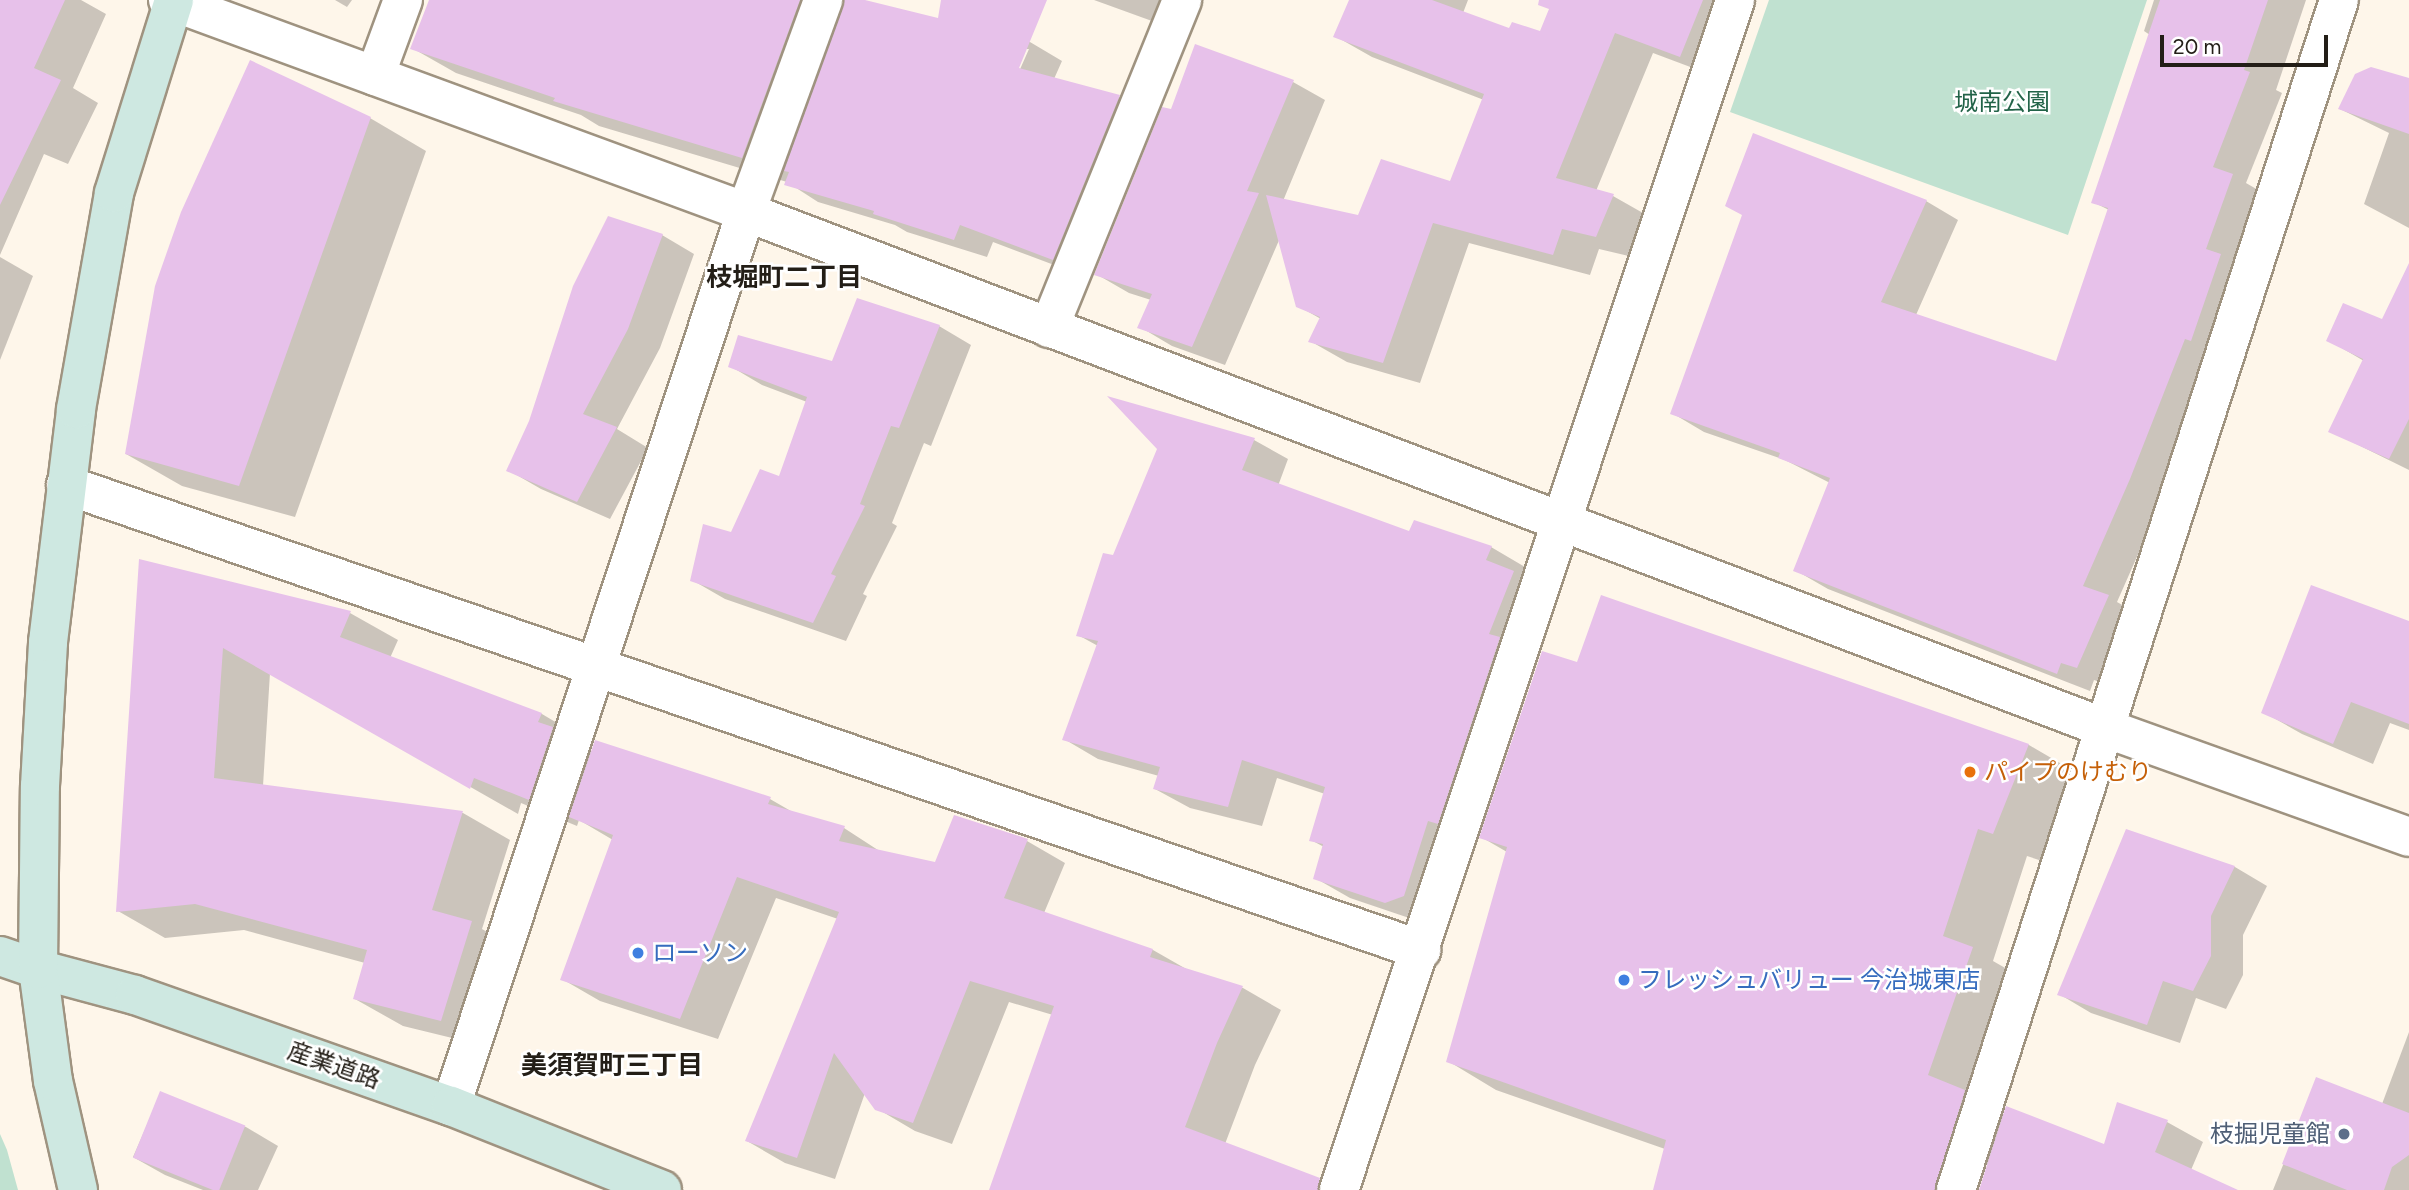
<!DOCTYPE html>
<html>
<head>
<meta charset="utf-8">
<style>
  body { margin:0 }
  #map { position:relative; width:2409px; height:1190px; overflow:hidden; background:#fef6ea; font-family:Figtree,"Noto Sans JP",sans-serif }
  div>[style] { position:absolute }
  .green>* { inset:0; background:#c0e1d0 }
  .shadow>* { inset:0; background:#0003 }
  .building>* { inset:0; background:#e7c1ea; transform-origin:0 0 }
  .roads { filter:drop-shadow(2px 0 #9f9380) drop-shadow(-2px 0 #9f9380) drop-shadow(0 2px #9f9380) drop-shadow(0 -2px #9f9380) }
  .street>* { height:38px; margin:-19px; padding:0 19px; transform-origin:19px; border-radius:19px; background:#fff }
  .secondary>* { height:38px; margin:-19px; padding:0 19px; transform-origin:19px; border-radius:19px; background:#cee8e1 }
  .dots>* { width:19px; height:19px; translate:-50% -50%; box-sizing:border-box; border:4px solid #fff; border-radius:50% }
  span { translate:-50% -50%; white-space:nowrap; text-align:center; line-height:1.15; -webkit-text-stroke:5px #fff; paint-order:stroke }
  .park-label { font-size:24px; color:#226348 }
  .food-label { font-size:24px; color:#c56008 }
  .left { translate:0 -50%; text-align:left }
  .shop-label { font-size:24px; color:#366cbe }
  .street-label { font-size:24px; color:#231e17 }
  .service-label { font-size:24px; color:#4e5e75 }
  .right { translate:-100% -50%; text-align:right }
  .neighbourhood-label { font-size:26px; color:#231e17; font-weight:700 }
  .scale { position:absolute; left:2160px; top:35px; width:168px; height:32px; box-sizing:border-box; border:4px solid #231e17; border-top:0; padding-left:9px; font-size:21px; line-height:24px; white-space:nowrap; color:#231e17; -webkit-text-stroke:5px #fff; paint-order:stroke }
</style>
</head>
<body>
<div id="map">
  <div class="green">
    <i style="clip-path:polygon(1769px 0,2147px 0,2068px 235px,1730px 112px)"></i>
    <i style="clip-path:polygon(0 1134px,7px 1150px,18px 1190px,0 1190px)"></i>
  </div>
  <div class="shadow">
    <i style="clip-path:polygon(0 0,81px 0,106px 14px,73px 88px,98px 103px,68px 164px,44px 154px,0 255px)"></i>
    <i style="clip-path:polygon(335px 0,352px 0,347px 7px)"></i>
    <i style="clip-path:polygon(evenodd,431px 0,833px 0,845px 7px,846px 0,858px 0,1030px 42px,1062px 61px,1054px 79px,1119px 97px,1151px 115px,1086px 277px,993px 242px,987px 257px,907px 232px,895px 225px,818px 202px,787px 182px,599px 126px,581px 115px,456px 73px,412px 48px,431px 0,1025px 49px,1029px 49px,1017px 76px,1014px 75px,1025px 49px)"></i>
    <i style="clip-path:polygon(1094px 0,1186px 0,1174px 29px)"></i>
    <i style="clip-path:polygon(1351px 0,1468px 0,1463px 13px,1510px 31px,1540px 33px,1555px 0,1748px 0,1717px 77px,1653px 53px,1596px 191px,1613px 196px,1650px 217px,1633px 257px,1599px 249px,1590px 275px,1469px 243px,1420px 383px,1347px 362px,1310px 341px,1321px 319px,1298px 306px,1280px 238px,1225px 365px,1172px 346px,1140px 327px,1151px 300px,1129px 293px,1096px 274px,1172px 111px,1293px 82px,1325px 100px,1283px 201px,1359px 217px,1451px 183px,1484px 100px,1372px 57px,1335px 36px)"></i>
    <i style="clip-path:polygon(2154px 0,2306px 0,2276px 90px,2282px 93px,2246px 183px,2265px 194px,2163px 498px,2117px 602px,2140px 615px,2110px 686px,2094px 680px,2090px 691px,1828px 589px,1795px 570px,1830px 483px,1785px 460px,1704px 432px,1672px 413px,1926px 201px,1958px 220px,1916px 315px,2057px 363px,2109px 210px,2093px 202px,2150px 35px,2144px 31px)"></i>
    <i style="clip-path:polygon(2409px 80px,2409px 228px,2364px 204px,2389px 133px,2340px 109px)"></i>
    <i style="clip-path:polygon(370px 118px,426px 151px,295px 517px,182px 486px,126px 454px)"></i>
    <i style="clip-path:polygon(662px 235px,694px 254px,660px 348px,617px 429px,648px 448px,610px 519px,541px 489px,508px 470px)"></i>
    <i style="clip-path:polygon(0 257px,33px 276px,0 360px)"></i>
    <i style="clip-path:polygon(939px 326px,971px 345px,931px 446px,924px 443px,892px 523px,897px 526px,863px 594px,867px 596px,846px 641px,725px 599px,692px 580px,780px 478px,807px 402px,762px 385px,730px 366px,833px 364px)"></i>
    <i style="clip-path:polygon(2409px 332px,2409px 470px,2330px 431px,2364px 361px,2328px 340px)"></i>
    <i style="clip-path:polygon(1254px 440px,1288px 459px,1278px 486px,1410px 534px,1491px 547px,1525px 567px,1521px 577px,1548px 592px,1421px 922px,1350px 898px,1315px 878px,1324px 847px,1311px 840px,1325px 794px,1277px 778px,1262px 826px,1190px 808px,1155px 789px,1159px 776px,1098px 759px,1064px 739px,1098px 646px,1078px 635px,1114px 558px)"></i>
    <i style="clip-path:polygon(140px 561px,350px 613px,398px 640px,390px 658px,542px 714px,589px 742px,586px 748px,593px 752px,596px 743px,770px 799px,796px 814px,844px 828px,881px 852px,937px 864px,1027px 841px,1065px 863px,1044px 913px,1153px 950px,1188px 970px,1243px 988px,1281px 1010px,1255px 1065px,1225px 1144px,1312px 1177px,1336px 1190px,991px 1190px,1053px 1015px,1009px 1002px,952px 1144px,915px 1131px,876px 1108px,865px 1093px,835px 1179px,785px 1163px,747px 1141px,838px 919px,776px 898px,718px 1039px,600px 1001px,562px 979px,613px 840px,579px 820px,577px 826px,521px 803px,518px 814px,270px 673px,263px 786px,463px 813px,510px 840px,482px 929px,519px 950px,489px 1047px,403px 1026px,355px 999px,365px 963px,244px 930px,165px 938px,118px 911px)"></i>
    <i style="clip-path:polygon(1602px 597px,2029px 745px,2077px 773px,2042px 861px,2027px 856px,1993px 961px,2021px 977px,1978px 1099px,2005px 1115px,2105px 1146px,2118px 1104px,2167px 1122px,2203px 1142px,2191px 1170px,2234px 1190px,2017px 1190px,1998px 1168px,1984px 1163px,1975px 1190px,1655px 1190px,1665px 1149px,1496px 1090px,1448px 1061px,1507px 852px,1481px 837px,1578px 664px)"></i>
    <i style="clip-path:polygon(2409px 622px,2409px 730px,2390px 723px,2373px 764px,2302px 734px,2263px 712px)"></i>
    <i style="clip-path:polygon(2127px 831px,2235px 867px,2267px 886px,2243px 935px,2243px 975px,2226px 1009px,2196px 998px,2180px 1043px,2091px 1013px,2059px 994px)"></i>
    <i style="clip-path:polygon(2409px 1032px,2409px 1190px,2273px 1190px,2317px 1080px,2382px 1104px)"></i>
    <i style="clip-path:polygon(161px 1093px,246px 1127px,278px 1146px,258px 1190px,203px 1190px,165px 1175px,133px 1157px)"></i>
  </div>
  <div class="building">
    <i style="clip-path:polygon(0 0,65px 0,34px 68px,61px 80px,0 205px)"></i>
    <i style="clip-path:polygon(429px 0,800px 0,742px 158px,553px 101px,555px 98px,410px 49px)"></i>
    <i style="clip-path:polygon(844px 0,865px 0,938px 18px,941px 0,1047px 0,1019px 68px,1120px 95px,1053px 260px,960px 225px,954px 240px,873px 214px,874px 211px,784px 185px,789px 172px,784px 171px)"></i>
    <i style="clip-path:polygon(1349px 0,1432px 0,1509px 28px,1512px 22px,1540px 31px,1549px 9px,1538px 5px,1539px 0,1703px 0,1680px 57px,1615px 33px,1556px 178px,1614px 194px,1596px 237px,1562px 229px,1553px 255px,1433px 223px,1383px 363px,1308px 342px,1320px 317px,1296px 307px,1266px 195px,1358px 215px,1381px 159px,1450px 181px,1484px 94px,1333px 37px)"></i>
    <i style="clip-path:polygon(2160px 0,2268px 0,2244px 70px,2250px 72px,2213px 167px,2233px 174px,2206px 249px,2221px 254px,2191px 341px,2185px 339px,2130px 479px,2083px 586px,2109px 595px,2077px 668px,2061px 663px,2057px 674px,1793px 571px,1830px 478px,1778px 458px,1780px 453px,1670px 414px,1742px 215px,1725px 206px,1753px 133px,1927px 200px,1881px 302px,2056px 361px,2108px 208px,2091px 203px)"></i>
    <i style="clip-path:polygon(1195px 44px,1294px 80px,1247px 191px,1259px 193px,1192px 347px,1137px 328px,1152px 294px,1094px 275px,1162px 107px,1171px 109px)"></i>
    <i style="clip-path:polygon(250px 60px,371px 117px,239px 486px,125px 454px,155px 286px,181px 212px)"></i>
    <i style="clip-path:polygon(2371px 67px,2409px 78px,2409px 134px,2338px 109px,2355px 74px)"></i>
    <i style="clip-path:polygon(608px 216px,663px 234px,628px 329px,583px 414px,617px 427px,577px 502px,506px 471px,529px 421px,573px 286px)"></i>
    <i style="clip-path:polygon(2409px 263px,2409px 419px,2389px 459px,2328px 432px,2363px 359px,2326px 341px,2343px 303px,2382px 319px)"></i>
    <i style="clip-path:polygon(857px 298px,940px 325px,899px 428px,891px 426px,860px 504px,865px 506px,831px 574px,836px 576px,813px 623px,690px 581px,703px 524px,731px 532px,760px 469px,779px 476px,807px 397px,728px 367px,738px 335px,832px 361px)"></i>
    <i style="clip-path:polygon(1107px 396px,1255px 438px,1242px 470px,1409px 531px,1414px 520px,1492px 546px,1486px 560px,1514px 571px,1489px 634px,1500px 637px,1438px 824px,1428px 821px,1404px 896px,1385px 903px,1313px 879px,1323px 844px,1309px 841px,1325px 787px,1242px 760px,1228px 807px,1153px 789px,1160px 767px,1062px 740px,1098px 641px,1076px 636px,1103px 553px,1113px 555px,1157px 449px)"></i>
    <i style="clip-path:polygon(139px 559px,351px 611px,340px 637px,542px 713px,538px 722px,553px 727px,529px 800px,474px 778px,470px 789px,223px 648px,214px 778px,463px 811px,432px 910px,472px 921px,441px 1021px,353px 999px,367px 950px,195px 904px,116px 912px)"></i>
    <i style="clip-path:polygon(2311px 585px,2409px 621px,2409px 724px,2351px 702px,2333px 744px,2261px 713px)"></i>
    <i style="clip-path:polygon(1601px 595px,2029px 744px,1993px 834px,1978px 829px,1943px 936px,1973px 947px,1928px 1075px,1965px 1090px,1935px 1190px,1653px 1190px,1666px 1140px,1446px 1062px,1507px 847px,1479px 838px,1542px 651px,1577px 662px)"></i>
    <i style="clip-path:polygon(595px 740px,771px 797px,768px 804px,845px 826px,839px 841px,935px 862px,954px 815px,1028px 839px,1004px 898px,1153px 949px,1150px 957px,1243px 986px,1217px 1043px,1185px 1127px,1320px 1178px,1318px 1190px,989px 1190px,1054px 1006px,970px 981px,913px 1123px,875px 1110px,834px 1053px,797px 1158px,745px 1141px,839px 912px,737px 877px,680px 1019px,560px 980px,613px 835px,569px 817px)"></i>
    <i style="clip-path:polygon(2126px 829px,2235px 866px,2211px 916px,2211px 956px,2193px 991px,2163px 981px,2147px 1025px,2057px 995px)"></i>
    <i style="clip-path:polygon(2316px 1077px,2409px 1113px,2409px 1155px,2392px 1167px,2384px 1190px,2347px 1190px,2282px 1164px)"></i>
    <i style="left:160px;top:1091px;width:92px;height:72px;rotate:22deg"></i>
    <i style="clip-path:polygon(2117px 1102px,2168px 1120px,2155px 1152px,2238px 1190px,1979px 1190px,2006px 1106px,2104px 1144px)"></i>
  </div>
  <div class="roads">
    <div class="street">
      <i style="left:168px;top:0;width:616px;rotate:20.14deg"></i>
      <i style="left:746px;top:212px;width:1454px;rotate:20.79deg"></i>
      <i style="left:2105px;top:728px;width:323px;rotate:19.7deg"></i>
      <i style="left:375px;top:76px;width:81px;rotate:-69.8deg"></i>
      <i style="left:1049px;top:328px;width:354px;rotate:-67.9deg"></i>
      <i style="left:66px;top:485px;width:1433px;rotate:18.94deg"></i>
      <i style="left:451px;top:1106px;width:941px;rotate:-71.74deg"></i>
      <i style="left:746px;top:212px;width:226px;rotate:-70deg"></i>
      <i style="left:1339px;top:1190px;width:1254px;rotate:-71.59deg"></i>
      <i style="left:1956px;top:1190px;width:1250px;rotate:-72.16deg"></i>
    </div>
    <div class="secondary">
      <i style="left:0;top:956px;width:40px;rotate:18.9deg"></i>
      <i style="left:38px;top:969px;width:100px;rotate:15deg"></i>
      <i style="left:135px;top:995px;width:335px;rotate:19.4deg"></i>
      <i style="left:451px;top:1106px;width:227px;rotate:21.7deg"></i>
      <i style="left:78px;top:1190px;width:112px;rotate:-102.9deg"></i>
      <i style="left:53px;top:1081px;width:113px;rotate:-97.6deg"></i>
      <i style="left:38px;top:969px;width:183px;rotate:-89.4deg"></i>
      <i style="left:40px;top:786px;width:144px;rotate:-86.8deg"></i>
      <i style="left:48px;top:642px;width:235px;rotate:-83.1deg"></i>
      <i style="left:76px;top:409px;width:219px;rotate:-80deg"></i>
      <i style="left:114px;top:193px;width:202px;rotate:-72.7deg"></i>
    </div>
  </div>
  <div class="dots">
    <i style="left:1970px;top:772px;background:#e8710a"></i>
    <i style="left:638px;top:953px;background:#3f7fe0"></i>
    <i style="left:1624px;top:980px;background:#3f7fe0"></i>
    <i style="left:2344px;top:1134px;background:#5c6f8a"></i>
  </div>
  <div class="park-label">
    <span style="left:2002px;top:102px">城南公園</span>
  </div>
  <div class="food-label">
    <span class="left" style="left:1984px;top:772px">パイプのけむり</span>
  </div>
  <div class="shop-label">
    <span class="left" style="left:652px;top:953px">ローソン</span>
    <span class="left" style="left:1638px;top:980px">フレッシュバリュー 今治城東店</span>
  </div>
  <div class="street-label">
    <span style="left:334px;top:1065px;rotate:19deg">産業道路</span>
  </div>
  <div class="service-label">
    <span class="right" style="left:2330px;top:1134px">枝掘児童館</span>
  </div>
  <div class="neighbourhood-label">
    <span style="left:784px;top:278px">枝堀町二丁目</span>
    <span style="left:612px;top:1066px">美須賀町三丁目</span>
  </div>
  <div class="scale">20 m</div>
</div>
</body>
</html>
